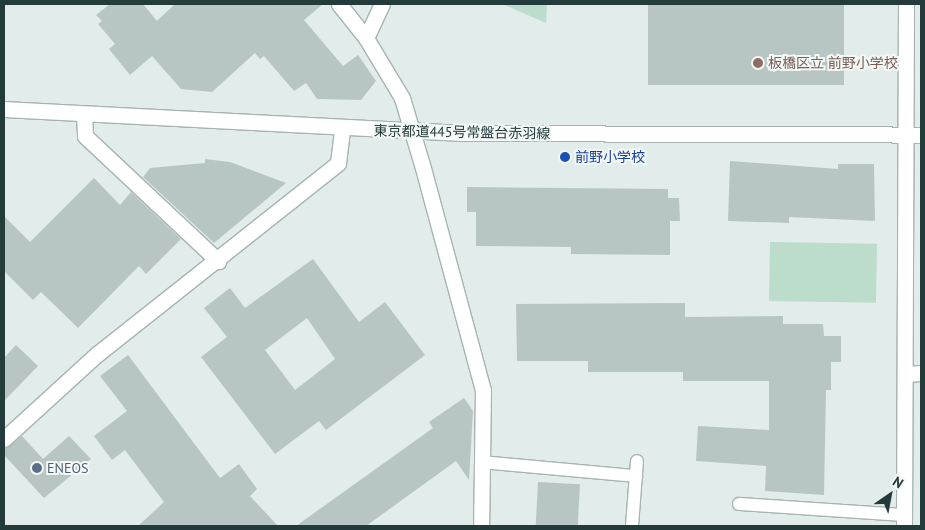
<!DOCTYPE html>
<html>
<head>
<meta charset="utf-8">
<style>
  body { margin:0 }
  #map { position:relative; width:925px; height:530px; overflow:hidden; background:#e2ecea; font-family:"PT Sans","Noto Sans JP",sans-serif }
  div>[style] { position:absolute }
  .green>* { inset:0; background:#bcdccc; transform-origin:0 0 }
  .building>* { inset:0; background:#b8c6c3; transform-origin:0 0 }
  .roads { filter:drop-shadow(1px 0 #a5b4b2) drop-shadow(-1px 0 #a5b4b2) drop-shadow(0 1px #a5b4b2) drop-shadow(0 -1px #a5b4b2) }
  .lane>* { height:12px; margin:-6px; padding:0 6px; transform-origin:6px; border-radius:6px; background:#fff }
  .street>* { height:15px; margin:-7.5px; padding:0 7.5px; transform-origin:7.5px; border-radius:7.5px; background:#fff }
  .secondary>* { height:15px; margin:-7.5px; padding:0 7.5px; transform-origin:7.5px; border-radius:7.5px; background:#fff }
  .dots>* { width:14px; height:14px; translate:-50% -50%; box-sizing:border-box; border:2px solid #f3f8f7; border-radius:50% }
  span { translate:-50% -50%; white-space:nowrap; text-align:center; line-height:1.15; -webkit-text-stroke:4px #f3f8f7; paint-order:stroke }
  .education-label { font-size:14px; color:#785e54 }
  .left { translate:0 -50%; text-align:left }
  .street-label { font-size:14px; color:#233c3b }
  .transit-label { font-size:14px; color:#164399 }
  .service-label { font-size:14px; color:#4e5e75 }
  .frame { position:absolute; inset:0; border:5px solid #233c3b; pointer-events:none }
  .north { position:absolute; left:865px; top:470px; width:50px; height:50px; -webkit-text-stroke:4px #f3f8f7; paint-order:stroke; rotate:33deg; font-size:14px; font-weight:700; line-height:20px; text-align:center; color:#233c3b }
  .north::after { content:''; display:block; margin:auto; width:18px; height:22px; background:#233c3b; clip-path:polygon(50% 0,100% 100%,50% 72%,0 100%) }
</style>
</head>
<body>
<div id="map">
  <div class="green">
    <i style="clip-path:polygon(502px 4px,547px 4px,546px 23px)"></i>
    <i style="left:770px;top:242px;width:107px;height:59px;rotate:1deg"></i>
  </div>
  <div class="building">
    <i style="clip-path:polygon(110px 4px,143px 4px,157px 21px,175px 4px,323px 4px,304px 20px,343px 66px,358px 55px,376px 81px,361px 100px,317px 99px,306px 83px,294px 91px,264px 56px,260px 59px,255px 53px,212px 92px,181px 89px,152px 56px,130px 75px,109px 49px,115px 44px,98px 24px,102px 21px,96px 15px)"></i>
    <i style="left:648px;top:4px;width:196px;height:81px"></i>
    <i style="clip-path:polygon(205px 159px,230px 162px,286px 183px,214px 243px,143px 177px,150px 168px,205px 163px)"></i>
    <i style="clip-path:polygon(730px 161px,838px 169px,838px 164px,874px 164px,875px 221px,789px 217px,789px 223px,728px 221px)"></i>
    <i style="clip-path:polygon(94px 178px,120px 205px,131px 192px,181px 239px,146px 274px,139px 266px,78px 328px,41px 292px,33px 300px,4px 271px,4px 216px,30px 242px)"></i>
    <i style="clip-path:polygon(467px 187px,668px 189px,668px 198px,679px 198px,680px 221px,670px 221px,670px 255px,571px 254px,571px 247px,476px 246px,476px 212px,467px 212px)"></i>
    <i style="clip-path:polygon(evenodd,313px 259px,359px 322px,385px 302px,425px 355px,326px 430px,319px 421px,275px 454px,201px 357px,227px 337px,204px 308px,230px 288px,245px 308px,313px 259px,307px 318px,335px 359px,295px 390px,265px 350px,307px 318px)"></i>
    <i style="clip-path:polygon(685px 303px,685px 317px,783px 316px,783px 324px,823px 324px,824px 336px,841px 336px,841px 362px,831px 362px,831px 390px,826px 390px,824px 495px,765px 491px,766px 466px,696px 461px,698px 426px,769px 430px,769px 381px,683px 381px,683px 372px,588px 372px,588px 361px,517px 361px,516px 304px)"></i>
    <i style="clip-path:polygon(16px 345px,38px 366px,4px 401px,4px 358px)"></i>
    <i style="clip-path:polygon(128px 355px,220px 478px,239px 464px,257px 489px,250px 496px,278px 526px,138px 526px,164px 502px,125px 450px,112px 460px,94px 436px,127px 411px,100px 376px)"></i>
    <i style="clip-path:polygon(464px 398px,473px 411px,469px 480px,456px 461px,366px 526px,296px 526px,433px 428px,429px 422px)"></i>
    <i style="clip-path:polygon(22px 436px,43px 459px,69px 436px,91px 459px,44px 498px,4px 455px,4px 448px)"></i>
    <i style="left:538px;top:482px;width:42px;height:43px;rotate:3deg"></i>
  </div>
  <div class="roads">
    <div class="lane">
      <i style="left:481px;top:462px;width:156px;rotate:5.2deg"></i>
      <i style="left:739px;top:504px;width:166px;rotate:3.8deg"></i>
      <i style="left:632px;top:526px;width:65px;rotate:-85.6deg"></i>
    </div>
    <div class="street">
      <i style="left:339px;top:4px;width:43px;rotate:51.5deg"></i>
      <i style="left:366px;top:38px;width:70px;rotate:59deg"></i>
      <i style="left:402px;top:98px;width:73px;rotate:73.3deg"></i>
      <i style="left:423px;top:168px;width:230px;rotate:74.9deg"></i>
      <i style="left:483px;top:390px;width:136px;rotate:90.8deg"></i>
      <i style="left:366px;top:38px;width:38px;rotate:-65deg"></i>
      <i style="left:84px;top:115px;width:21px;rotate:87deg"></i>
      <i style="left:85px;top:136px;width:183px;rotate:43.2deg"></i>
      <i style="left:906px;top:374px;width:15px;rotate:-4deg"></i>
      <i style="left:4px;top:439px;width:125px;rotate:-42.4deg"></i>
      <i style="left:96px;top:355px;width:309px;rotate:-38.4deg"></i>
      <i style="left:338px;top:163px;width:34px;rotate:-83deg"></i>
      <i style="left:904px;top:526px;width:522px;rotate:-89.78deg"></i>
    </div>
    <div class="secondary">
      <i style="left:4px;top:109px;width:457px;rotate:3deg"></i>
      <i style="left:460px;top:133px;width:461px;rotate:0.2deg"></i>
    </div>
  </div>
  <div class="dots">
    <i style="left:758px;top:63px;background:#8d6e63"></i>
    <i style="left:565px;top:157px;background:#1a4fb4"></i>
    <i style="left:37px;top:468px;background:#5c6f8a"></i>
  </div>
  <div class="education-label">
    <span class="left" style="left:768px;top:63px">板橋区立 前野小学校</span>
  </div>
  <div class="street-label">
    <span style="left:462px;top:132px;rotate:1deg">東京都道445号常盤台赤羽線</span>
  </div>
  <div class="transit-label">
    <span class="left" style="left:575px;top:157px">前野小学校</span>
  </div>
  <div class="service-label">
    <span class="left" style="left:47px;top:468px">ENEOS</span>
  </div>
  <div class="frame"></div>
  <div class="north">N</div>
</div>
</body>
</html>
